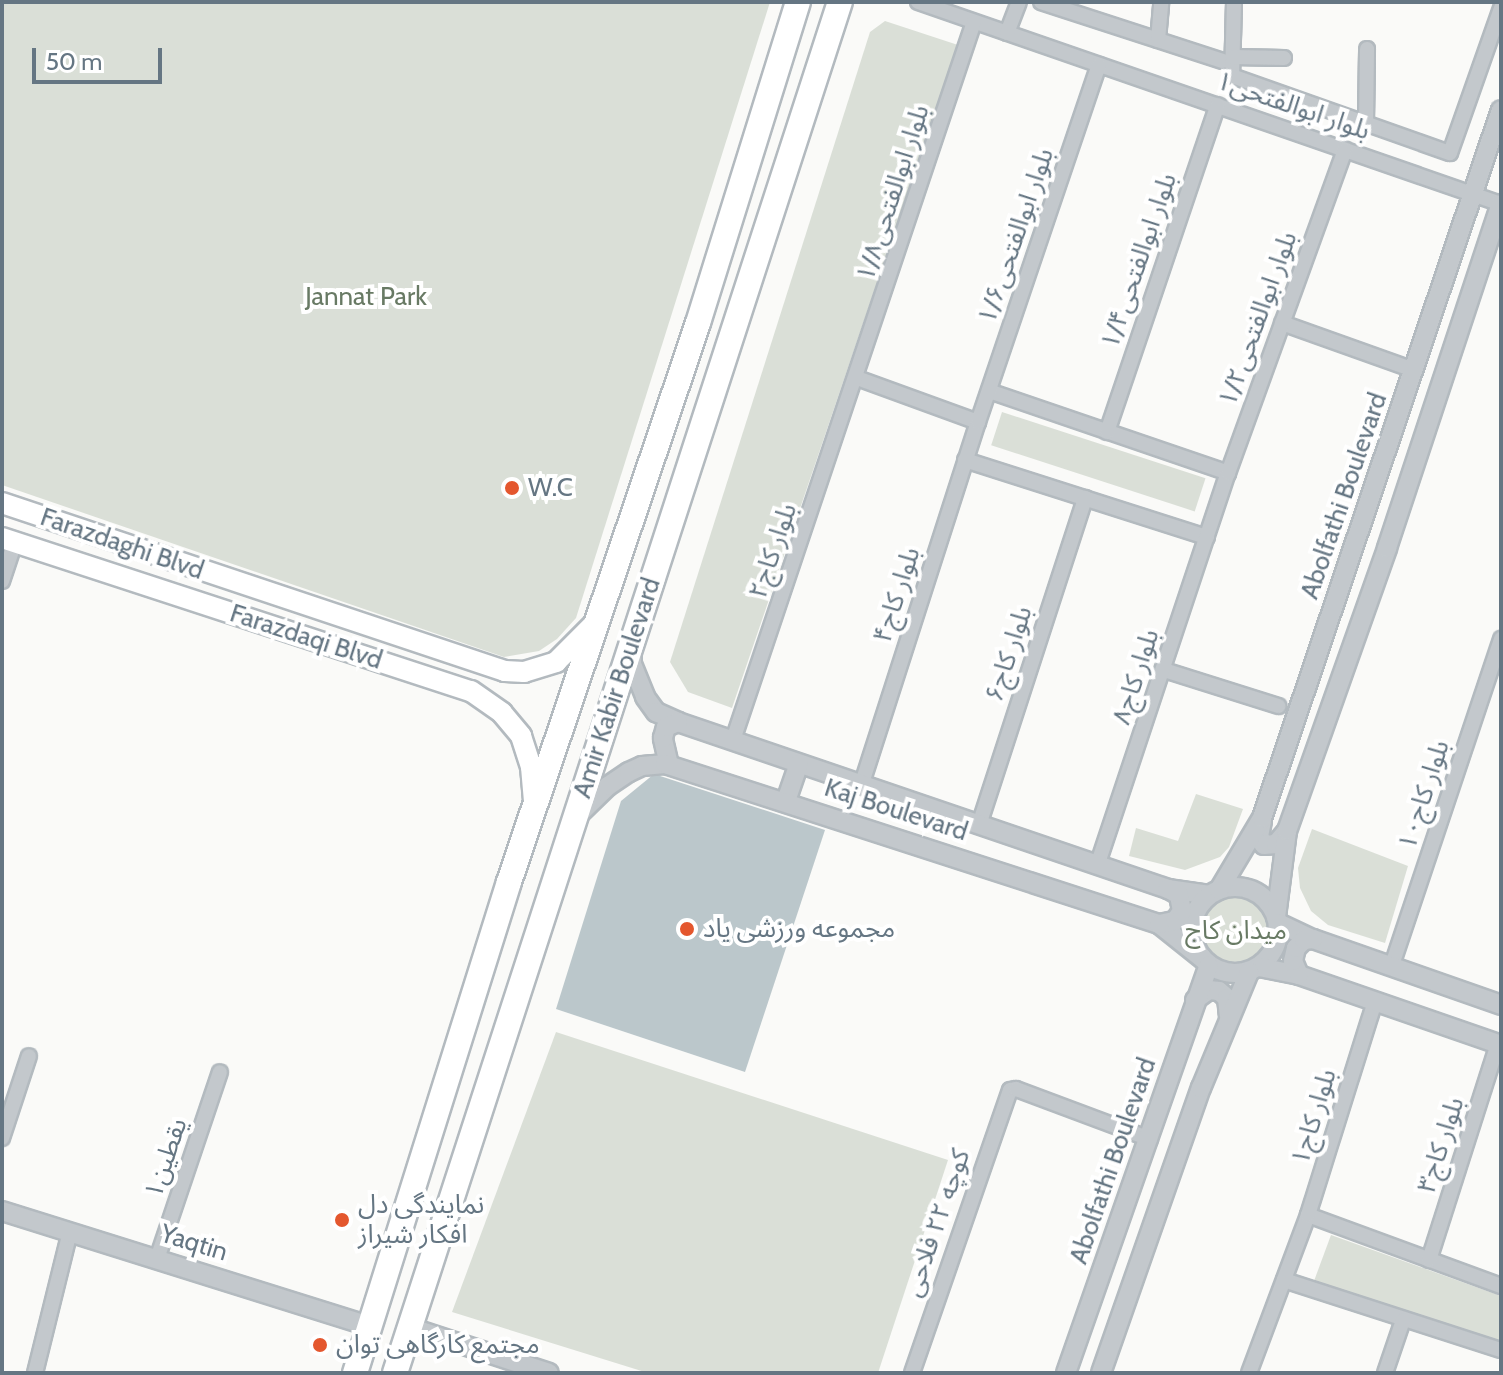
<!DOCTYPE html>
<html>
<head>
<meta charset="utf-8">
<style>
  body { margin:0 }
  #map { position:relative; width:1503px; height:1375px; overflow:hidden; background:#fafaf8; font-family:Cabin,"Noto Sans Arabic",sans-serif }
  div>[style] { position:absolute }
  .green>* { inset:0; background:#dadfd7; transform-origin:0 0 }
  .round { border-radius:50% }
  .water>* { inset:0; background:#bbc7cb }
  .roads { filter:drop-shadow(2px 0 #b3babf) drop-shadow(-2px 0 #b3babf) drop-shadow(0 2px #b3babf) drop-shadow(0 -2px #b3babf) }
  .minor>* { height:14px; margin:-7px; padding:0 7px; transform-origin:7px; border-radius:7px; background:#c3c8cc }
  .tertiary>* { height:18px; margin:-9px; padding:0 9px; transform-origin:9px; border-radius:9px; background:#c3c8cc }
  .tertiary>.ring { margin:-9px; padding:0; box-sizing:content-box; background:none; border:18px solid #c3c8cc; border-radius:50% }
  .secondary>* { height:20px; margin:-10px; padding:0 10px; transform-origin:10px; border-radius:10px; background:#fff }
  .primary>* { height:24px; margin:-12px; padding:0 12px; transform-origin:12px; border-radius:12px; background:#fff }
  .dots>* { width:22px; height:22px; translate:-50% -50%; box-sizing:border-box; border:4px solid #fff; border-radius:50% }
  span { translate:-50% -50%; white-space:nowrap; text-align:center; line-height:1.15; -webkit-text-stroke:8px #fff; paint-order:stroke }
  .street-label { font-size:26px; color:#657683 }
  .park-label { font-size:26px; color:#687a64 }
  .poi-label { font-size:26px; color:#657683 }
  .left { translate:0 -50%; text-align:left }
  .frame { position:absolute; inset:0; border:4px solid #657683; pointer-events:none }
  .scale { position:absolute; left:32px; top:48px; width:130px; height:36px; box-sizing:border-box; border:4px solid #657683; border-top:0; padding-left:10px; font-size:24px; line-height:28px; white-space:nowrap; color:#657683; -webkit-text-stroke:6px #fff; paint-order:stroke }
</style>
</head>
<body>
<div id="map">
  <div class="green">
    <i style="clip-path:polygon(2px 2px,770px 2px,576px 618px,557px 639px,539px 651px,504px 657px,2px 485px)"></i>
    <i style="clip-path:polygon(885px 21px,958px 45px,732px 708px,688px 692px,670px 662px,870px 32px)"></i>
    <i style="left:1002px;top:412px;width:214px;height:35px;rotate:18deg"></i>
    <i style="clip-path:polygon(1196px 794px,1243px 809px,1229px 847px,1220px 857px,1185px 870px,1129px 856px,1136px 828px,1178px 841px)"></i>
    <i style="clip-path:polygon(1312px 829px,1408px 866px,1385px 943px,1328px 925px,1311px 911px,1300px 888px,1298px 868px)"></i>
    <i class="round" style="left:1202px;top:897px;width:68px;height:68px"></i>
    <i style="clip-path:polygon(556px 1032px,948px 1160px,878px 1373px,648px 1373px,452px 1312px)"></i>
    <i style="clip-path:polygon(1331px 1235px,1501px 1296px,1501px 1341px,1314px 1281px)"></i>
  </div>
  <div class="water">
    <i style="clip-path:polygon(654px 774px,825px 830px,745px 1072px,556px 1009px,621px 801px)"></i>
  </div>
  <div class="roads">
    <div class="minor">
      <i style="left:918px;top:2px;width:617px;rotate:19.11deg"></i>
      <i style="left:1041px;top:2px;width:191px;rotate:18deg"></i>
      <i style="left:1234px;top:2px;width:74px;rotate:91.5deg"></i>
      <i style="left:1232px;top:76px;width:231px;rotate:19.5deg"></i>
      <i style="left:1450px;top:153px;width:154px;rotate:-70.6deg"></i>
      <i style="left:1007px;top:33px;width:33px;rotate:-69deg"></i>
      <i style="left:1158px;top:40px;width:38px;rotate:-85deg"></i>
      <i style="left:1233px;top:57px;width:51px;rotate:1.1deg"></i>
      <i style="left:1366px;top:123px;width:74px;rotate:-89.2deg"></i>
      <i style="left:1282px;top:323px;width:140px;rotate:19.6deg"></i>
      <i style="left:857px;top:378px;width:129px;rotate:20deg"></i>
      <i style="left:989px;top:391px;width:253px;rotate:18.9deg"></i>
      <i style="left:1107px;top:432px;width:345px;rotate:-71.3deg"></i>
      <i style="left:965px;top:460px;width:254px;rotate:17.7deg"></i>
      <i style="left:2px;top:581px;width:41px;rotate:-71.6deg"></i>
      <i style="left:1164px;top:670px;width:120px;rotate:17.5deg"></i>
      <i style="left:733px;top:740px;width:757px;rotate:-71.45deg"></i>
      <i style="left:862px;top:783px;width:379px;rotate:-72.2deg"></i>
      <i style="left:978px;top:422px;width:377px;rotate:-71.3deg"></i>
      <i style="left:979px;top:825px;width:344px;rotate:-72deg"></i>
      <i style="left:1098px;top:863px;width:411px;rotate:-71.6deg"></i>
      <i style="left:1228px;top:473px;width:344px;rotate:-70.1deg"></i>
      <i style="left:1392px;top:965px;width:344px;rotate:-71.5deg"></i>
      <i style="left:2px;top:1138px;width:86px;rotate:-71.8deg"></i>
      <i style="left:1308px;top:1215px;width:206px;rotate:20.2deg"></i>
      <i style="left:157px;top:1259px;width:197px;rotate:-71.4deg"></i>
      <i style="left:1429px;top:1260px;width:227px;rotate:-72.3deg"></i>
      <i style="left:1284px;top:1280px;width:228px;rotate:17.9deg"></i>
      <i style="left:35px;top:1373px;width:145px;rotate:-76.1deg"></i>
      <i style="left:912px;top:1373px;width:299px;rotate:-70.9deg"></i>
      <i style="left:1010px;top:1090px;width:6px;rotate:-9deg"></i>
      <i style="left:1016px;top:1089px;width:143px;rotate:20.5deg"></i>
      <i style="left:1249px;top:1373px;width:169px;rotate:-69.5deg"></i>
      <i style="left:1308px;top:1215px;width:224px;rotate:-72.6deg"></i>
      <i style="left:1385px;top:1373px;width:56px;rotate:-71.2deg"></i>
    </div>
    <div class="tertiary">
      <i style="left:631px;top:649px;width:15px;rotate:86deg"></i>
      <i style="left:632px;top:664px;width:35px;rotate:68deg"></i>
      <i style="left:645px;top:697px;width:19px;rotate:54deg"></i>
      <i style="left:656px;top:712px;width:24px;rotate:24deg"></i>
      <i style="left:678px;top:722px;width:518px;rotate:18.82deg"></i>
      <i style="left:1168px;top:889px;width:42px;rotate:8.1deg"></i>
      <i style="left:669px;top:765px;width:28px;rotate:-103deg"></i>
      <i style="left:663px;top:738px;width:11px;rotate:-75deg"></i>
      <i style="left:666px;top:727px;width:13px;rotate:-23deg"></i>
      <i style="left:786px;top:801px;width:39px;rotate:-71deg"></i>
      <i style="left:577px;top:816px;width:43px;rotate:-44.1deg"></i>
      <i style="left:608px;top:786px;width:25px;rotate:-34deg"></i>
      <i style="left:629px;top:772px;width:14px;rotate:-25deg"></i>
      <i style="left:642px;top:766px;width:23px;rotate:-5deg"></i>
      <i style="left:665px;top:764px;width:519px;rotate:17.95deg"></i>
      <i style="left:1159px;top:924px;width:56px;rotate:38.5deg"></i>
      <i style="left:1262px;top:821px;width:16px;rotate:101deg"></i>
      <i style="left:1259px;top:837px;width:9px;rotate:58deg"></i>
      <i style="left:1264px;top:845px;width:12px;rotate:-5deg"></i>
      <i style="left:1276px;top:844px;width:17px;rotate:-50deg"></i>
      <i class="ring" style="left:1192px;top:887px;width:68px;height:68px"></i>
      <i style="left:1219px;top:890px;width:84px;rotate:-59.2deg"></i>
      <i style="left:1262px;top:818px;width:747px;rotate:-71.35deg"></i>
      <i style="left:1276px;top:917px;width:87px;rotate:-82.7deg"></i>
      <i style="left:1287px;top:831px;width:300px;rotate:-70.5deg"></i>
      <i style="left:1387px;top:548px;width:362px;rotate:-71.7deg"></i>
      <i style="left:1278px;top:923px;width:38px;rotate:25deg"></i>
      <i style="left:1313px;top:939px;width:199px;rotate:19.3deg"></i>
      <i style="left:1159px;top:924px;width:16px;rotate:-11deg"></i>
      <i style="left:1175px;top:921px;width:12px;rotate:-55deg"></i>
      <i style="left:1182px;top:911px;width:16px;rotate:-101deg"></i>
      <i style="left:1179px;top:895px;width:13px;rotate:-151deg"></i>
      <i style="left:1259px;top:967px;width:41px;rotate:11.3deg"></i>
      <i style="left:1299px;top:975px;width:214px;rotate:19.1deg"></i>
      <i style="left:1299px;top:975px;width:15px;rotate:-113deg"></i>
      <i style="left:1293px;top:961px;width:13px;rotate:-77deg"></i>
      <i style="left:1296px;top:948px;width:11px;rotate:-45deg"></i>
      <i style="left:1304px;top:940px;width:9px;rotate:-6deg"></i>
      <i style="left:1195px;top:1000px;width:17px;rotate:-36deg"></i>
      <i style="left:1209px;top:990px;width:10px;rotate:6deg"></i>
      <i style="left:1219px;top:991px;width:11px;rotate:41deg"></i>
      <i style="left:1227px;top:998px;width:18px;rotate:84deg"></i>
      <i style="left:2px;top:1211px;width:386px;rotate:17.4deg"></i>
      <i style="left:409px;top:1327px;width:147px;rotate:18.2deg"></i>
      <i style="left:1066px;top:1373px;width:432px;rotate:-70.7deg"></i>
      <i style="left:1101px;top:1373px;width:302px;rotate:-70.7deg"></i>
      <i style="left:1201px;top:1088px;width:126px;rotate:-67.5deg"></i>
    </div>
    <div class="secondary">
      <i style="left:2px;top:503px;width:530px;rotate:18.47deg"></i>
      <i style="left:505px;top:671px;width:19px;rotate:3deg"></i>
      <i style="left:524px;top:672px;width:34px;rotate:-17deg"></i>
      <i style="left:556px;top:662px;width:55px;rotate:-45deg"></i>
      <i style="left:2px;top:538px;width:493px;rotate:18.1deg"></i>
      <i style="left:471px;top:691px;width:38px;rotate:35deg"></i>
      <i style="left:502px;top:713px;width:30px;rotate:50deg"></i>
      <i style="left:521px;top:736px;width:33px;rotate:72deg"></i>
      <i style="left:531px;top:767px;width:32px;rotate:85deg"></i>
    </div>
    <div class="primary">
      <i style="left:355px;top:1373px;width:515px;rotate:-72.59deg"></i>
      <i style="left:509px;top:882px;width:590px;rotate:-71.32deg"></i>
      <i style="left:698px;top:323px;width:336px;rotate:-72.7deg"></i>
      <i style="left:395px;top:1373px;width:1441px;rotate:-72.02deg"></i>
    </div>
  </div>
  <div class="dots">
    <i style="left:512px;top:488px;background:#e4572e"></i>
    <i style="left:687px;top:929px;background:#e4572e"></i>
    <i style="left:342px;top:1220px;background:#e4572e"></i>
    <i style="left:320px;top:1345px;background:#e4572e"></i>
  </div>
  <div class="street-label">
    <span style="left:1293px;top:106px;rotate:19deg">بلوار ابوالفتحی۱</span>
    <span style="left:893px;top:193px;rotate:-72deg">بلوار ابوالفتحی۱/۸</span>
    <span style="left:1016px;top:236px;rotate:-71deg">بلوار ابوالفتحی۱/۶</span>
    <span style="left:1139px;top:261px;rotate:-71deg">بلوار ابوالفتحی۱/۴</span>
    <span style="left:1258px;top:319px;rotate:-70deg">بلوار ابوالفتحی۱/۲</span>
    <span style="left:1344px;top:496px;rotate:-71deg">Abolfathi Boulevard</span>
    <span style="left:122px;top:544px;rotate:19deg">Farazdaghi Blvd</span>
    <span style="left:773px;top:551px;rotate:-71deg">بلوار کاج۲</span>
    <span style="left:897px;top:595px;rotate:-72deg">بلوار کاج۴</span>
    <span style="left:306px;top:637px;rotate:18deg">Farazdaqi Blvd</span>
    <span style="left:1009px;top:654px;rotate:-72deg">بلوار کاج۶</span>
    <span style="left:1136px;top:677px;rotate:-72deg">بلوار کاج۸</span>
    <span style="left:617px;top:688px;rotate:-72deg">Amir Kabir Boulevard</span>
    <span style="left:1424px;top:795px;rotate:-72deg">بلوار کاج۱۰</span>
    <span style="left:896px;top:810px;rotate:18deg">Kaj Boulevard</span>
    <span style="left:1314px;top:1117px;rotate:-73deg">بلوار کاج۱</span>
    <span style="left:1441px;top:1145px;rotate:-72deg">بلوار کاج۳</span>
    <span style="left:166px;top:1158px;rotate:-71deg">یقطین۱</span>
    <span style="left:1113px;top:1161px;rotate:-71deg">Abolfathi Boulevard</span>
    <span style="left:937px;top:1223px;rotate:-71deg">کوچه ۲۲ فلاحی</span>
    <span style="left:194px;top:1243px;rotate:17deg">Yaqtin</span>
  </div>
  <div class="park-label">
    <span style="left:366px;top:297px">Jannat Park</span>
    <span style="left:1236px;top:931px">میدان کاج</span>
  </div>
  <div class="poi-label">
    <span class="left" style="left:528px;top:488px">W.C</span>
    <span class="left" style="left:703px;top:929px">مجموعه ورزشی یاد</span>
    <span class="left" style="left:358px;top:1220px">نمایندگی دل<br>افکار شیراز</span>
    <span class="left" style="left:336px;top:1345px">مجتمع کارگاهی توان</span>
  </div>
  <div class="frame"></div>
  <div class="scale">50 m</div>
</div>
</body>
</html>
